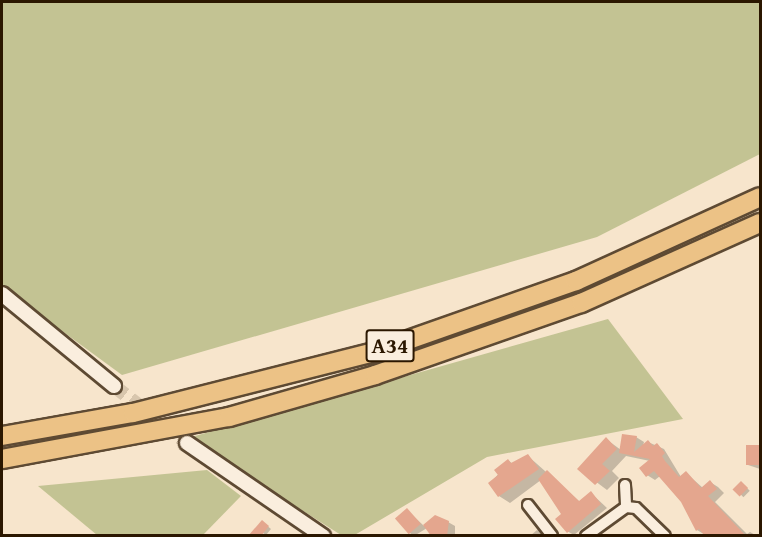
<!DOCTYPE html>
<html>
<head>
<meta charset="utf-8">
<style>
  body { margin:0 }
  #map { position:relative; width:762px; height:537px; overflow:hidden; background:#f7e5cc; font-family:"Gentium Book Plus",serif }
  div>[style] { position:absolute }
  .green>* { inset:0; background:#c3c393 }
  .shadow>* { inset:0; background:#0003; transform-origin:0 0 }
  .building>* { inset:0; background:#e4a68e; transform-origin:0 0 }
  .tertiary-tunnel>* { height:14px; margin-top:-7px; transform-origin:0; background:repeating-linear-gradient(90deg,#d8c6ad 0 14px,transparent 0 21px) }
  .roads { filter:drop-shadow(2px 0 #5e4a33) drop-shadow(-2px 0 #5e4a33) drop-shadow(0 2px #5e4a33) drop-shadow(0 -2px #5e4a33) }
  .minor>* { height:10px; margin:-5px; padding:0 5px; transform-origin:5px; border-radius:5px; background:#faeede }
  .tertiary>* { height:14px; margin:-7px; padding:0 7px; transform-origin:7px; border-radius:7px; background:#faeede }
  .trunk>* { height:18px; margin:-9px; padding:0 9px; transform-origin:9px; border-radius:9px; background:#ecc286 }
  span { translate:-50% -50%; white-space:nowrap; text-align:center; line-height:1.15; -webkit-text-stroke:4.5px #faeede; paint-order:stroke }
  .shield-label span { padding:2px 4px; background:#faeede; border:2px solid; border-radius:4px; -webkit-text-stroke-width:0 }
  .shield-label { font-size:22px; color:#2b1700; font-weight:700 }
  .frame { position:absolute; inset:0; border:3px solid #2b1700; pointer-events:none }
</style>
</head>
<body>
<div id="map">
  <div class="green">
    <i style="clip-path:polygon(2px 2px,760px 2px,760px 154px,597px 237px,122px 375px,2px 287px)"></i>
    <i style="clip-path:polygon(608px 319px,683px 419px,487px 457px,353px 536px,341px 535px,188px 438px)"></i>
    <i style="clip-path:polygon(207px 470px,241px 496px,203px 535px,97px 535px,38px 486px)"></i>
  </div>
  <div class="shadow">
    <i style="clip-path:polygon(636px 437px,644px 442px,643px 446px,648px 442px,664px 449px,681px 477px,686px 473px,703px 488px,710px 482px,718px 487px,724px 493px,715px 502px,747px 534px,750px 532px,757px 536px,707px 536px,697px 530px,682px 501px,660px 476px,655px 480px,647px 475px,650px 461px,626px 456px,612px 471px,619px 478px,607px 490px,579px 469px,606px 439px,621px 450px)"></i>
    <i style="clip-path:polygon(747px 447px,760px 447px,760px 469px,748px 465px)"></i>
    <i style="clip-path:polygon(528px 456px,580px 502px,591px 493px,607px 508px,574px 535px,567px 531px,563px 514px,541px 480px,510px 503px,499px 496px,490px 484px,509px 461px,513px 464px)"></i>
    <i style="left:742px;top:483px;width:11px;height:9px;rotate:45deg"></i>
    <i style="clip-path:polygon(407px 510px,424px 526px,448px 522px,455px 526px,455px 536px,433px 536px,427px 528px,414px 536px,410px 533px)"></i>
    <i style="clip-path:polygon(265px 524px,271px 529px,266px 535px,263px 533px)"></i>
    <i style="clip-path:polygon(537px 530px,544px 534px,545px 536px,530px 536px)"></i>
  </div>
  <div class="building">
    <i style="clip-path:polygon(622px 434px,637px 436px,634px 452px,648px 440px,653px 446px,657px 443px,665px 453px,662px 456px,665px 461px,679px 477px,686px 471px,701px 488px,710px 480px,717px 489px,708px 496px,746px 536px,705px 536px,699px 529px,696px 531px,681px 502px,654px 471px,646px 477px,639px 468px,650px 459px,619px 453px)"></i>
    <i style="clip-path:polygon(606px 437px,617px 449px,602px 464px,610px 471px,595px 485px,577px 469px)"></i>
    <i style="left:760px;top:445px;width:20px;height:14px;rotate:90deg"></i>
    <i style="clip-path:polygon(528px 454px,539px 469px,498px 497px,488px 483px,498px 475px,494px 470px,508px 459px,511px 463px)"></i>
    <i style="clip-path:polygon(547px 470px,579px 501px,591px 491px,601px 504px,567px 533px,555px 519px,561px 514px,538px 479px)"></i>
    <i style="left:741px;top:481px;width:10px;height:12px;rotate:45deg"></i>
    <i style="left:407px;top:508px;width:21px;height:16px;rotate:49deg"></i>
    <i style="clip-path:polygon(435px 515px,449px 521px,447px 536px,431px 536px,423px 525px)"></i>
    <i style="clip-path:polygon(262px 520px,269px 526px,261px 536px,248px 536px)"></i>
  </div>
  <div class="tertiary-tunnel">
    <i style="left:114px;top:386px;width:93px;rotate:38deg"></i>
  </div>
  <div class="roads">
    <div class="minor">
      <i style="left:625px;top:485px;width:22px;rotate:87deg"></i>
      <i style="left:528px;top:505px;width:39px;rotate:52deg"></i>
      <i style="left:586px;top:536px;width:49px;rotate:-35.9deg"></i>
      <i style="left:626px;top:507px;width:10px;rotate:6deg"></i>
      <i style="left:636px;top:508px;width:40px;rotate:44deg"></i>
    </div>
    <div class="tertiary">
      <i style="left:2px;top:294px;width:145px;rotate:39.4deg"></i>
      <i style="left:187px;top:443px;width:165px;rotate:34.4deg"></i>
    </div>
    <div class="trunk">
      <i style="left:2px;top:436px;width:133px;rotate:-10deg"></i>
      <i style="left:133px;top:413px;width:249px;rotate:-14.2deg"></i>
      <i style="left:374px;top:352px;width:214px;rotate:-19.4deg"></i>
      <i style="left:576px;top:281px;width:202px;rotate:-24.5deg"></i>
      <i style="left:2px;top:459px;width:231px;rotate:-10.5deg"></i>
      <i style="left:229px;top:417px;width:152px;rotate:-16deg"></i>
      <i style="left:375px;top:375px;width:218px;rotate:-19.3deg"></i>
      <i style="left:581px;top:303px;width:196px;rotate:-24.1deg"></i>
    </div>
  </div>
  <div class="shield-label">
    <span style="left:390px;top:346px">A34</span>
  </div>
  <div class="frame"></div>
</div>
</body>
</html>
